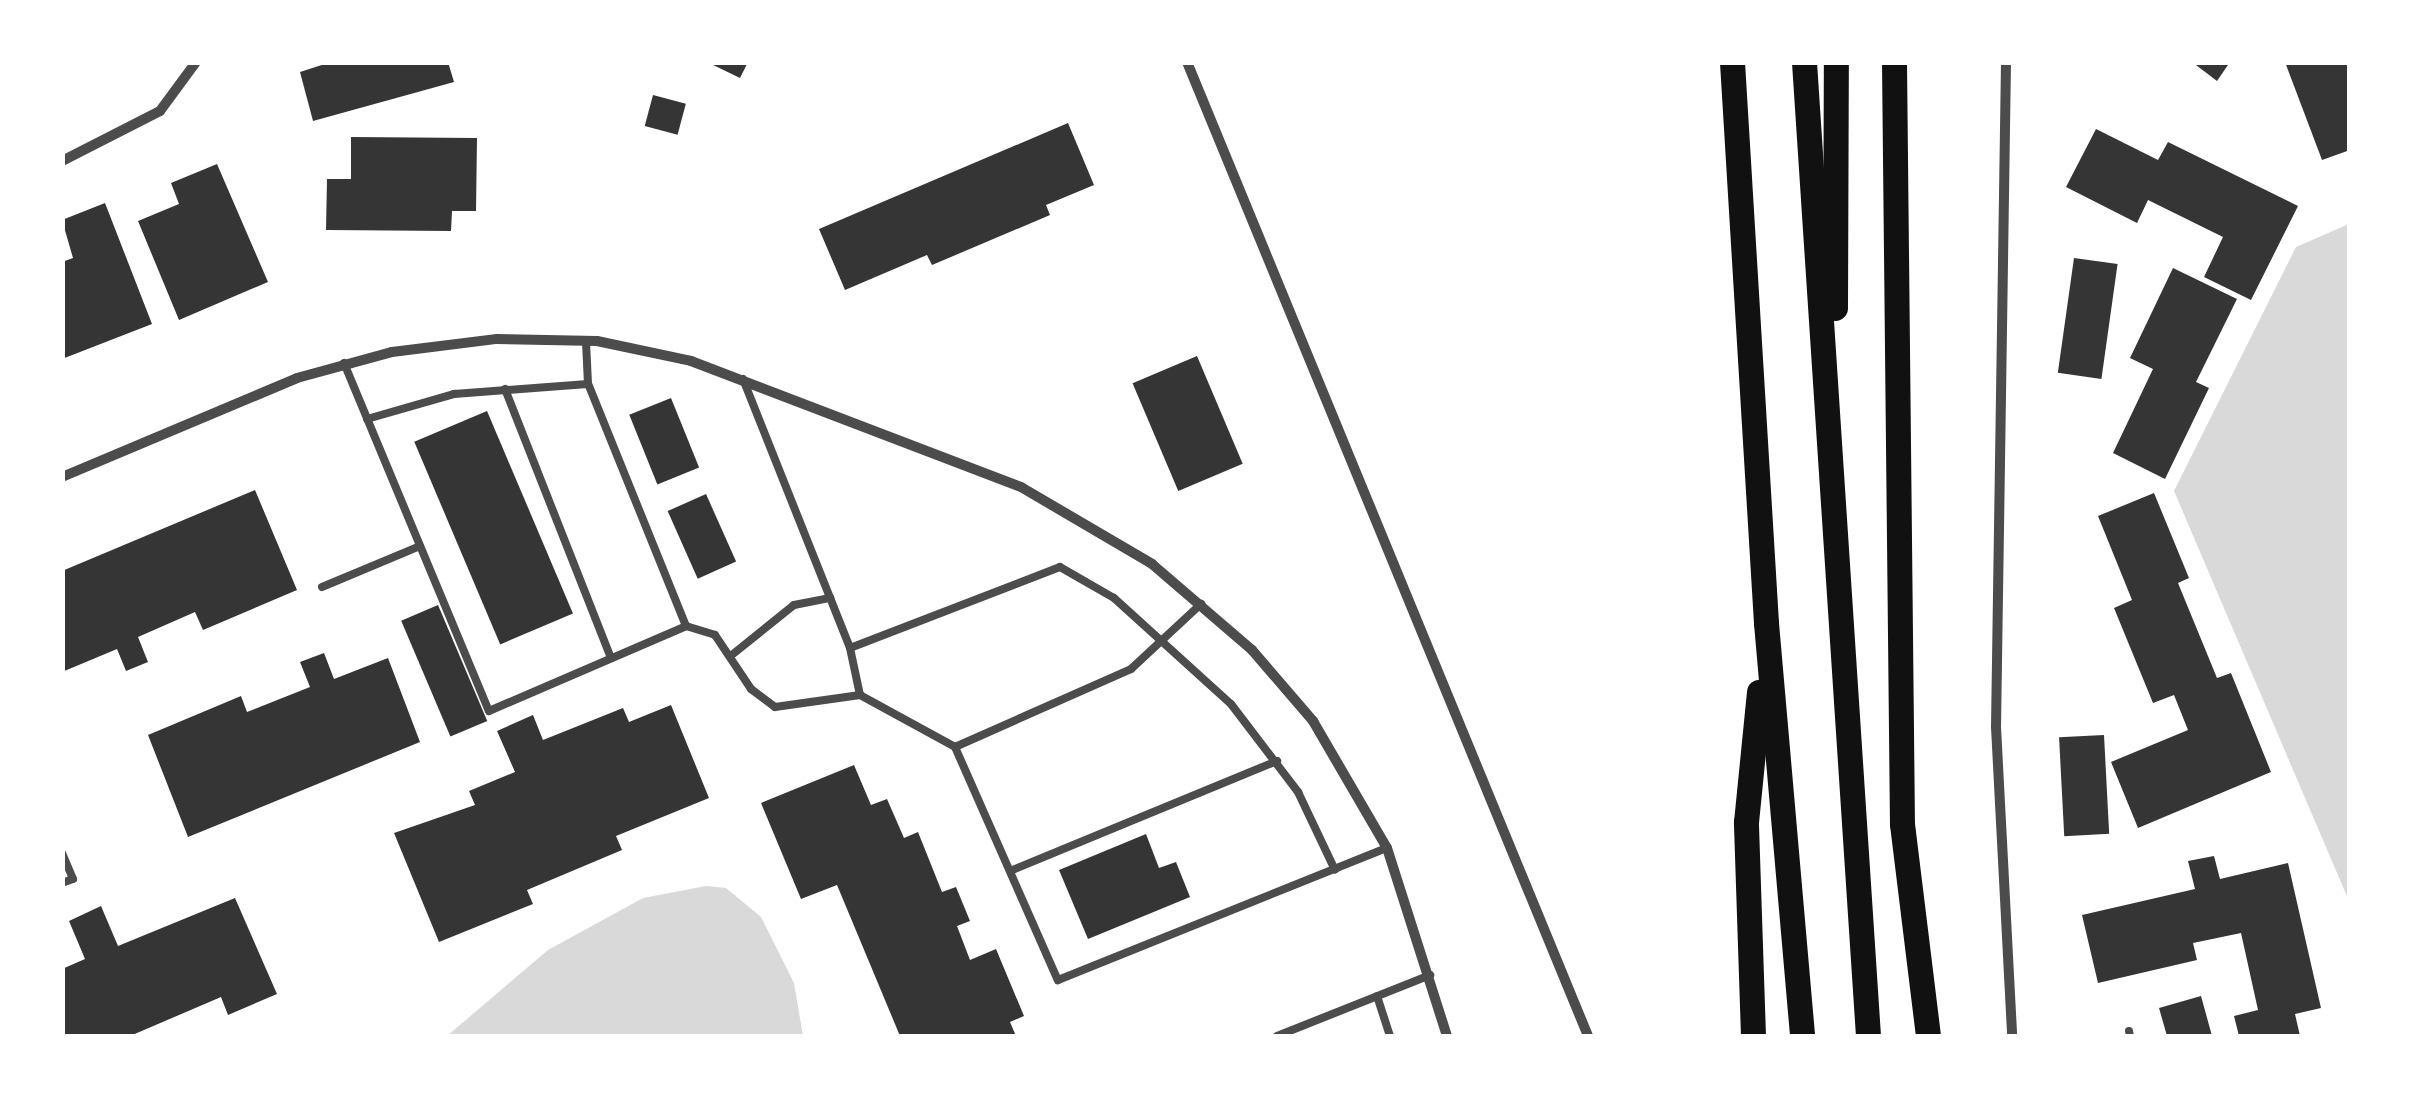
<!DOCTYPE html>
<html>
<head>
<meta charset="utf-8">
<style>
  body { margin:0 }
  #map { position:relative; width:2412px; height:1099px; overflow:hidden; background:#fff; font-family:Poppins,sans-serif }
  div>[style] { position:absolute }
  .water>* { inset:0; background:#d9d9d9 }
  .building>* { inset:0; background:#353535; transform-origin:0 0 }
  .service>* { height:8px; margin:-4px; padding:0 4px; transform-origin:4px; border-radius:4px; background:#4c4c4c }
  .minor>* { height:10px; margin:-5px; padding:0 5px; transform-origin:5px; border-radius:5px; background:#4c4c4c }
  .primary>* { height:25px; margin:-12.5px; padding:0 12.5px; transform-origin:12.5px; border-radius:12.5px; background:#111 }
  span { translate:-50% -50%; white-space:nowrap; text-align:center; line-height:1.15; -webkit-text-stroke:10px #fff; paint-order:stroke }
  .frame { position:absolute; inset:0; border:65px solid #fff; pointer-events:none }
</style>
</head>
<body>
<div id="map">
  <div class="water">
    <i style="clip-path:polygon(2349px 224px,2349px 901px,2174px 491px,2296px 247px)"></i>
    <i style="clip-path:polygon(706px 886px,726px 888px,761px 917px,794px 983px,803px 1036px,447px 1036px,548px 950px,643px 898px)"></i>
  </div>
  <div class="building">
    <i style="clip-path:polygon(331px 62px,448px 62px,454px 82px,313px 121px,300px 72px)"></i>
    <i style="clip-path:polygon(707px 62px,748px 62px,740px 78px)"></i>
    <i style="clip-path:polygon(2192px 62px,2230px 62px,2217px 81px)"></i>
    <i style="clip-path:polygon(2285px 62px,2348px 62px,2350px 150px,2322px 160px)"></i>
    <i style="left:653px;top:95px;width:34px;height:32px;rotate:15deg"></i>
    <i style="clip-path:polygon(1068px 123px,1094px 185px,1046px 205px,1050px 215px,932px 265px,927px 255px,845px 290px,819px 229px)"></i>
    <i style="clip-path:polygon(2096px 129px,2158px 160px,2168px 142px,2298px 206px,2251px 300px,2204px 277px,2223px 237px,2148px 200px,2137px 223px,2066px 187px)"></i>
    <i style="clip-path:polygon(351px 137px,477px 138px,476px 211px,452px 211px,451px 231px,326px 230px,327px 179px,351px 179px)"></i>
    <i style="clip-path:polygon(217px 164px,268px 282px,179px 320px,138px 221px,179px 204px,171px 183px)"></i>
    <i style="clip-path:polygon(105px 203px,152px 324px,62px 359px,62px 262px,73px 258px,62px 220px)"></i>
    <i style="left:2074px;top:258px;width:44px;height:116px;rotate:8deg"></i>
    <i style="clip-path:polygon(2173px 268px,2237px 299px,2196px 382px,2209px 388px,2165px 479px,2113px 453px,2153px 369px,2130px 358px)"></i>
    <i style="left:1197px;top:356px;width:117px;height:70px;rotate:67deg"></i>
    <i style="left:671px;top:398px;width:75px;height:45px;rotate:68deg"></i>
    <i style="left:487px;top:411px;width:220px;height:79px;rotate:67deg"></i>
    <i style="clip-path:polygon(255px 490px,297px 590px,203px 630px,195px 612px,138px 637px,148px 662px,126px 671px,117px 649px,62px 672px,62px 571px)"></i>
    <i style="clip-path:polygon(2154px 493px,2189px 578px,2178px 583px,2217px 678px,2231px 673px,2271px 772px,2138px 828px,2111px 762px,2188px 730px,2174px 695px,2153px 703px,2114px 608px,2132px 600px,2098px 516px)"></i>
    <i style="left:706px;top:494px;width:74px;height:42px;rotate:66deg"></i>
    <i style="left:438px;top:605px;width:126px;height:40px;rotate:67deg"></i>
    <i style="clip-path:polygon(324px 653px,334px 679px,388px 658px,420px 742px,188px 837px,148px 735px,241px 696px,247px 712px,310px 687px,300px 662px)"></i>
    <i style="clip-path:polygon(671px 705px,709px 798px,616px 836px,622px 850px,527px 890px,533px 904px,439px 942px,394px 833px,475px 805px,469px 791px,515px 772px,497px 731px,533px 715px,543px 740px,623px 708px,629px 722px)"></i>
    <i style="left:2104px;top:735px;width:99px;height:45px;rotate:87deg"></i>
    <i style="clip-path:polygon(854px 765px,871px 805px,887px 799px,904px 838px,918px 832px,942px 892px,956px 887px,970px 921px,957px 926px,970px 960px,996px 949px,1024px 1016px,1010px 1022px,1016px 1036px,900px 1036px,837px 885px,801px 899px,761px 803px)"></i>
    <i style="clip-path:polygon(1146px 834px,1159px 868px,1176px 862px,1190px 897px,1088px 939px,1059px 870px)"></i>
    <i style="clip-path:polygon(2214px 856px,2220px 879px,2288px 863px,2321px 1008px,2295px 1014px,2300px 1036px,2239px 1036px,2234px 1016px,2258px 1010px,2241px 933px,2193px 943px,2197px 960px,2098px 983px,2082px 915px,2195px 889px,2188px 861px)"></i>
    <i style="clip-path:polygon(235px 898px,277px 994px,228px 1015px,221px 997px,130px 1036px,62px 1036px,62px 969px,85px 959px,69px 921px,101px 906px,118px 946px)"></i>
    <i style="clip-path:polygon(2201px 996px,2212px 1036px,2167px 1036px,2159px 1008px)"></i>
  </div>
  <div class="service">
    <i style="left:344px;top:363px;width:377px;rotate:67.4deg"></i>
    <i style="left:489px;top:711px;width:215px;rotate:-23.3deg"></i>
    <i style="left:686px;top:626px;width:261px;rotate:-112deg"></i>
    <i style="left:588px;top:384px;width:43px;rotate:-92.7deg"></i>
    <i style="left:743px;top:379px;width:289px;rotate:68.3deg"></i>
    <i style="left:850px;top:648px;width:225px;rotate:-21.1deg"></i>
    <i style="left:1060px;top:567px;width:62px;rotate:29.9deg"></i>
    <i style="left:1114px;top:598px;width:158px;rotate:42.2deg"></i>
    <i style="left:1231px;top:704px;width:111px;rotate:52.7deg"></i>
    <i style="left:1298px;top:792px;width:86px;rotate:64.6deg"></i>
    <i style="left:505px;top:389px;width:289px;rotate:68.5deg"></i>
    <i style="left:367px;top:419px;width:91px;rotate:-16deg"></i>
    <i style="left:454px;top:394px;width:134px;rotate:-4.3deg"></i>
    <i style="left:322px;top:587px;width:106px;rotate:-22.7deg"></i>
    <i style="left:686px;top:626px;width:30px;rotate:17deg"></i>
    <i style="left:715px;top:635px;width:65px;rotate:56.3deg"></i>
    <i style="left:751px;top:689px;width:30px;rotate:37deg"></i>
    <i style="left:775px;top:707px;width:86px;rotate:-8deg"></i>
    <i style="left:860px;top:695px;width:108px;rotate:28.7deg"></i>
    <i style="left:955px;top:747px;width:255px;rotate:66.2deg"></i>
    <i style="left:1058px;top:980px;width:354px;rotate:-21.9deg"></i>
    <i style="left:850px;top:648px;width:48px;rotate:78deg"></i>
    <i style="left:733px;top:654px;width:78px;rotate:-38.8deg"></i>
    <i style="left:794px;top:605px;width:37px;rotate:-11deg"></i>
    <i style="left:955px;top:747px;width:193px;rotate:-23.9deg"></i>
    <i style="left:1131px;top:669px;width:96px;rotate:-42.9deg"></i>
    <i style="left:62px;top:853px;width:28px;rotate:67deg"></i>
    <i style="left:73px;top:879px;width:12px;rotate:160deg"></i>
    <i style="left:1010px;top:871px;width:289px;rotate:-22.4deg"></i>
    <i style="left:1377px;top:996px;width:42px;rotate:72deg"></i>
    <i style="left:2129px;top:1031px;width:5px;rotate:79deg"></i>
    <i style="left:1277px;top:1036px;width:165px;rotate:-21.7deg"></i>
  </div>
  <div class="minor">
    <i style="left:1187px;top:62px;width:1053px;rotate:67.62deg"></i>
    <i style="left:2006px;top:62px;width:665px;rotate:90.86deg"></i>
    <i style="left:1996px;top:727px;width:309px;rotate:87deg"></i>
    <i style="left:62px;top:161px;width:110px;rotate:-27deg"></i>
    <i style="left:160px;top:111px;width:61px;rotate:-53.7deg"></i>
    <i style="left:62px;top:477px;width:255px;rotate:-22.8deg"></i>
    <i style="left:297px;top:378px;width:98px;rotate:-15.3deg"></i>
    <i style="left:392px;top:352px;width:106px;rotate:-7.1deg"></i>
    <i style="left:497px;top:339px;width:100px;rotate:1.1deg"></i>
    <i style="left:597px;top:341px;width:96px;rotate:12deg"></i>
    <i style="left:691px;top:361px;width:353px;rotate:20.9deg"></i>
    <i style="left:1021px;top:487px;width:152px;rotate:30.4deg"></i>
    <i style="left:1152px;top:564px;width:132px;rotate:40.7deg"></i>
    <i style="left:1252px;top:650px;width:94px;rotate:49.3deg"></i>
    <i style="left:1313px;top:721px;width:147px;rotate:59.8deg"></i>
    <i style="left:1387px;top:848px;width:197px;rotate:72.3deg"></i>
  </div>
  <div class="primary">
    <i style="left:1732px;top:62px;width:562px;rotate:86.53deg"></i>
    <i style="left:1766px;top:623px;width:415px;rotate:85deg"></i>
    <i style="left:1804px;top:62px;width:976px;rotate:86.24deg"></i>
    <i style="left:1894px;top:62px;width:762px;rotate:89.4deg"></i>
    <i style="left:1902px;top:824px;width:214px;rotate:83deg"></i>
    <i style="left:1835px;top:308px;width:246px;rotate:-89.8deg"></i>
    <i style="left:1753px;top:1036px;width:214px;rotate:-91.9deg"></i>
    <i style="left:1746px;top:822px;width:131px;rotate:-84.3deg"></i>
  </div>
  <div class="frame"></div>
</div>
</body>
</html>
